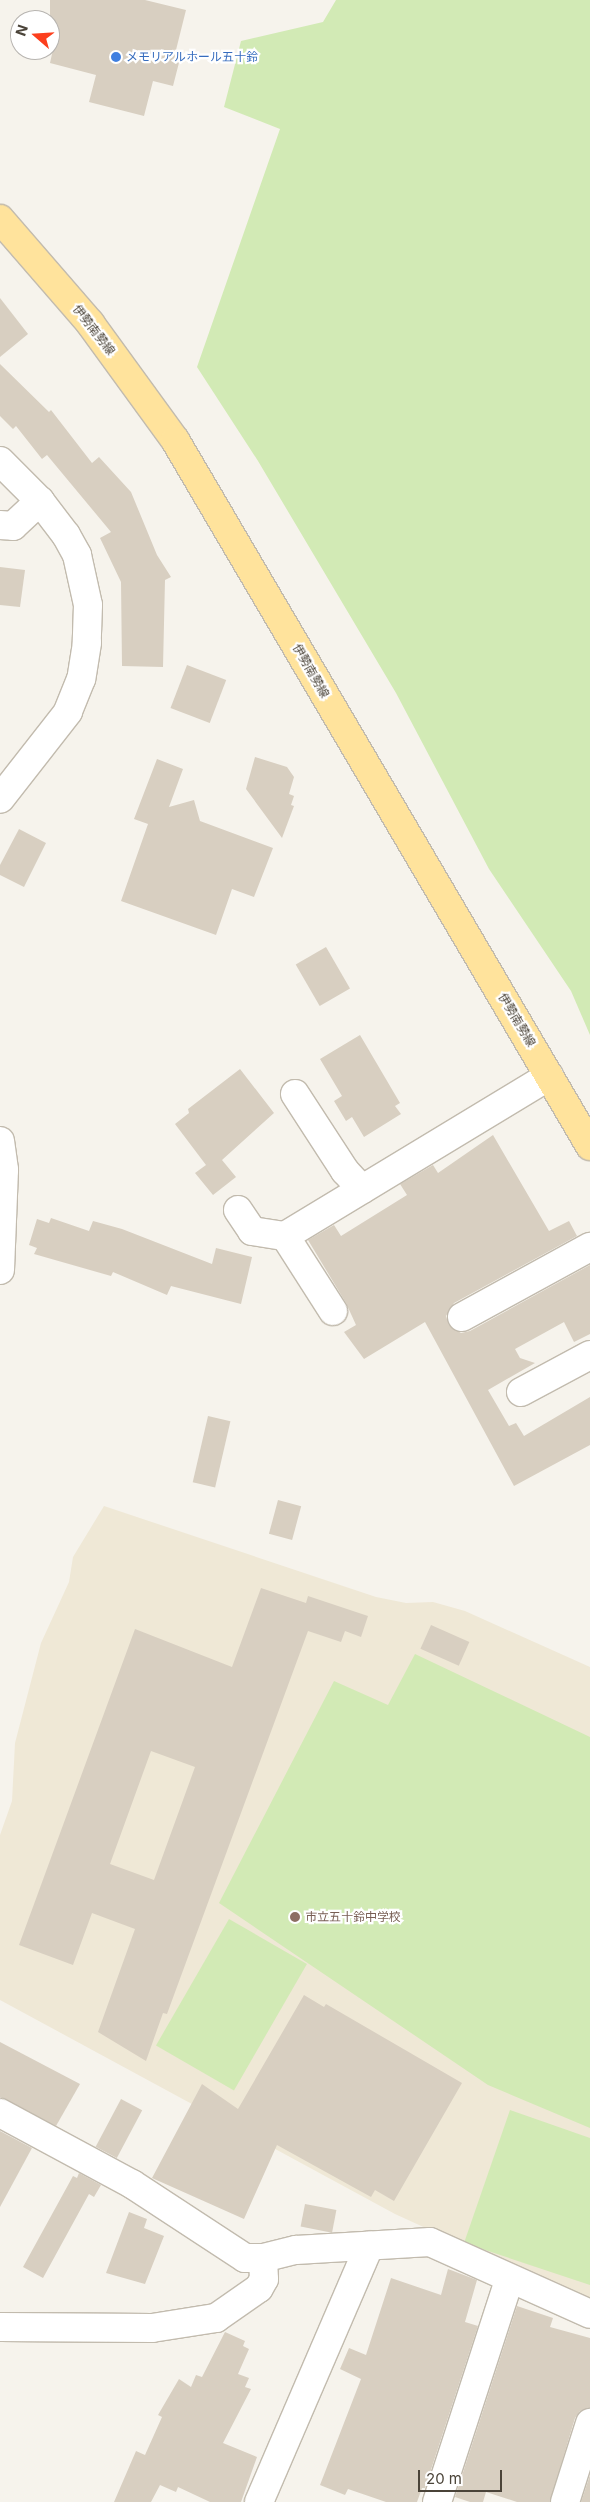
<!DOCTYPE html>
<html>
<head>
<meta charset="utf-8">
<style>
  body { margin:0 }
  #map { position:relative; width:590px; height:2502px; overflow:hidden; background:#f6f3ec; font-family:Inter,"Noto Sans JP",sans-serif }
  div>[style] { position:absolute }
  .education>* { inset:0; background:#efe8d6 }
  .green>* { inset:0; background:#d2eab5; transform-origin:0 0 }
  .building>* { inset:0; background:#d8cfc1; transform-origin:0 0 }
  .roads { filter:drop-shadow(1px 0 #c2bbae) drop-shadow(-1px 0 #c2bbae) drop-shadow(0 1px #c2bbae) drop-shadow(0 -1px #c2bbae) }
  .street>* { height:28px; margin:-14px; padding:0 14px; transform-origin:14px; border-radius:14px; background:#fff }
  .primary>* { height:28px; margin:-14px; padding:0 14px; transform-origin:14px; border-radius:14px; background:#ffe39c }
  .dots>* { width:14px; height:14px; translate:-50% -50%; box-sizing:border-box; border:2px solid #fff; border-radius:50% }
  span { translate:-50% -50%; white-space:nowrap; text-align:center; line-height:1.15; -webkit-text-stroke:4.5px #fff; paint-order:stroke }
  .shop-label { font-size:12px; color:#366cbe }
  .left { translate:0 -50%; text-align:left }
  .street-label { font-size:12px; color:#4b4439 }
  .education-label { font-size:12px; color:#785e54 }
  .north { position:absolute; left:10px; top:10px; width:50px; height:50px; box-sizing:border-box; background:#fff; border:1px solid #b7b4b0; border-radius:50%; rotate:289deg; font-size:14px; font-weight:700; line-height:20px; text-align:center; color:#4b4439 }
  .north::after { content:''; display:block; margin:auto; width:18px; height:22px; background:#fc3f1d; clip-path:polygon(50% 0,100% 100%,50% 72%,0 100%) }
  .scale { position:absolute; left:418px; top:2470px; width:84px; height:22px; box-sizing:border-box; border:2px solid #4b4439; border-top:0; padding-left:6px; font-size:15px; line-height:18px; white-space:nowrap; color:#4b4439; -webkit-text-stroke:4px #fff; paint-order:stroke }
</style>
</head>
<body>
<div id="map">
  <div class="education">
    <i style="clip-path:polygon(104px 1506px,376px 1597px,406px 1603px,433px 1602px,465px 1611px,590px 1667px,590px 2303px,395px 2214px,0 2000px,0 1835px,12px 1801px,15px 1743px,41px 1643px,69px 1582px,73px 1557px)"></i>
  </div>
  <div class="green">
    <i style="clip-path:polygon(336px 0,590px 0,590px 1035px,571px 991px,489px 869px,396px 693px,258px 461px,197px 367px,280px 129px,224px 107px,241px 41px,323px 22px)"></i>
    <i style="clip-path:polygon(415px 1654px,590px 1737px,590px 2128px,488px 2085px,219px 1903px,334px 1681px,388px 1705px)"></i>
    <i style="left:229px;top:1919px;width:90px;height:146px;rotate:30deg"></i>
    <i style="clip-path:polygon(510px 2110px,590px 2138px,590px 2285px,464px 2243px)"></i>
  </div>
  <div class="building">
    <i style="clip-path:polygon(50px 0,145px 0,186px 10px,176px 50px,182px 51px,173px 86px,153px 81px,144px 116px,89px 102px,96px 75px,50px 63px,56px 36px,50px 35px)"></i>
    <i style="clip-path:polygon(0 298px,28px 334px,0 357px)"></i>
    <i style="clip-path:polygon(0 364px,49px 412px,51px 410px,92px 463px,99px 457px,131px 492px,157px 555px,171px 577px,165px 580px,163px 667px,122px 666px,121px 582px,100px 538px,111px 532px,47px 455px,42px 459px,16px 426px,13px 429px,0 416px)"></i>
    <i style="clip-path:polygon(0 567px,25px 570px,20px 607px,0 605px)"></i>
    <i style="left:187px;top:665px;width:42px;height:46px;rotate:21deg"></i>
    <i style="clip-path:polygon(255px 757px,287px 767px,294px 777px,289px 794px,294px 796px,291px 805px,294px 806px,282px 838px,246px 789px)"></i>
    <i style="clip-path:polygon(157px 759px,183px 769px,169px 807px,194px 800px,200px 821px,273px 848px,254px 897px,232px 889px,216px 935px,121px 901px,148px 824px,134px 819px)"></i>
    <i style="clip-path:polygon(19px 829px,46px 843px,24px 887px,0 875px,0 865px)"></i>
    <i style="left:326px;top:947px;width:48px;height:35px;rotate:60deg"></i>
    <i style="clip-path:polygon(360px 1035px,400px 1103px,395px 1106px,401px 1114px,364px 1137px,352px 1117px,346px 1121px,334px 1101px,342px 1096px,320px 1059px)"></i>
    <i style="clip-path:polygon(240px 1069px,274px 1113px,222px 1160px,236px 1177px,213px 1195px,195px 1173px,206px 1165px,175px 1124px,189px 1113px,188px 1109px)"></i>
    <i style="clip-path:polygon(493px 1135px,549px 1231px,569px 1221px,577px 1236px,454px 1303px,446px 1316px,449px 1325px,461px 1333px,470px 1331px,590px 1265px,590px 1334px,574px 1342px,564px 1322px,515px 1349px,520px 1358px,535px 1363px,488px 1390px,509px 1426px,516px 1423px,524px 1436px,590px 1397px,590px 1445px,514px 1486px,425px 1322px,364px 1359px,344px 1332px,356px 1325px,346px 1303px,308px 1240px,334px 1225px,341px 1236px,407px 1195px,400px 1184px,433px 1165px,438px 1173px)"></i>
    <i style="clip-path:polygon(51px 1218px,89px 1231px,93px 1221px,122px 1229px,212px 1264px,216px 1248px,252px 1257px,241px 1304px,171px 1286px,167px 1295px,113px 1272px,111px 1276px,34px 1254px,37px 1248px,29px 1245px,37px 1219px,49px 1223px)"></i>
    <i style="left:208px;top:1416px;width:23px;height:68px;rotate:13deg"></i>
    <i style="left:278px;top:1500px;width:24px;height:35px;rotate:15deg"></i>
    <i style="clip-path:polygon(evenodd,261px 1588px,306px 1603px,308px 1596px,368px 1616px,361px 1637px,345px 1631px,341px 1642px,308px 1631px,167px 2014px,163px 2013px,146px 2061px,98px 2032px,135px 1929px,92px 1913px,73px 1965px,19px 1945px,135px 1629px,232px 1667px,261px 1588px,151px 1751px,195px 1767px,154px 1880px,110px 1864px,151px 1751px)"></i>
    <i style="left:431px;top:1625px;width:42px;height:26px;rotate:24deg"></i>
    <i style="clip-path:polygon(304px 1995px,324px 2007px,326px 2004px,462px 2083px,394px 2201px,375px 2190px,371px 2197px,277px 2145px,244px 2219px,152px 2178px,202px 2084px,238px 2109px)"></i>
    <i style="clip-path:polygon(0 2042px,80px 2084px,56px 2126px,0 2097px)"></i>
    <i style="left:121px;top:2099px;width:24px;height:54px;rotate:28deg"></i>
    <i style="clip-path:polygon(0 2131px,32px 2148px,0 2207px)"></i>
    <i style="clip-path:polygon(79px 2173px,101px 2185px,94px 2197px,89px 2194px,43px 2278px,23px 2267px,73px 2176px,77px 2178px)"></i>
    <i style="left:305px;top:2204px;width:32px;height:23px;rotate:11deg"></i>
    <i style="clip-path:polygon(129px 2212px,147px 2219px,144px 2228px,164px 2236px,145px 2284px,106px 2273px)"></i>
    <i style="clip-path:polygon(448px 2269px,477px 2280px,465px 2322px,478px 2326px,425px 2488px,422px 2488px,417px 2502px,386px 2502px,348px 2489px,345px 2495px,320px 2485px,361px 2379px,340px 2369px,349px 2348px,366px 2355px,391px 2278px,441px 2295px)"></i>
    <i style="clip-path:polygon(517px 2306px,553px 2318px,550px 2327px,590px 2338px,590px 2408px,580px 2411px,575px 2418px,550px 2502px,517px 2502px,486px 2492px,483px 2502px,470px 2502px,455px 2497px)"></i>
    <i style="clip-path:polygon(225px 2332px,245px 2341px,243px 2346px,249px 2349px,238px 2374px,249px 2378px,245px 2387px,251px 2389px,223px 2443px,257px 2457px,241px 2502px,210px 2502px,178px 2487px,176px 2492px,160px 2485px,151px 2502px,114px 2502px,136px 2451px,145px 2455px,162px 2417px,158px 2415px,179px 2379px,191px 2387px,196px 2375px,202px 2377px)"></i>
    <i style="clip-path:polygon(590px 2475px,590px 2502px,581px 2502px)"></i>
  </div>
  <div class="roads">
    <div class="street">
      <i style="left:0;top:461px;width:57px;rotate:45deg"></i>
      <i style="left:40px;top:501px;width:43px;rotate:52.6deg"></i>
      <i style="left:66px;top:535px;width:23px;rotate:61deg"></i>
      <i style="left:77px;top:555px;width:51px;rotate:77.6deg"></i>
      <i style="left:88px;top:605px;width:38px;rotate:92deg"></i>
      <i style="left:87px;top:643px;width:36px;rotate:99deg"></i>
      <i style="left:81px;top:679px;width:35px;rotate:112deg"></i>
      <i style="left:68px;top:712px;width:110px;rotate:128deg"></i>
      <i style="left:0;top:525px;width:13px;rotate:4deg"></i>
      <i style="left:13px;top:526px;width:37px;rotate:-43deg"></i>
      <i style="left:295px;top:1094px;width:92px;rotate:57deg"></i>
      <i style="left:345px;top:1171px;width:25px;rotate:47deg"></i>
      <i style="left:0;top:1141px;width:29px;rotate:82deg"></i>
      <i style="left:4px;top:1170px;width:100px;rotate:92.3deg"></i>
      <i style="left:238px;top:1210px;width:25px;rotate:56deg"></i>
      <i style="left:252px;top:1231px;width:33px;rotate:9deg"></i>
      <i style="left:285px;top:1236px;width:309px;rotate:-31.2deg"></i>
      <i style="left:285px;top:1236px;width:89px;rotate:57.4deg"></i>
      <i style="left:462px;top:1317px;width:146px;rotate:-28.7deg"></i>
      <i style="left:521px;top:1392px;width:78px;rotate:-28.2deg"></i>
      <i style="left:0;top:2113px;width:150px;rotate:28.3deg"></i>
      <i style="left:132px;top:2184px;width:135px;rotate:33.2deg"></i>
      <i style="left:245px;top:2258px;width:18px"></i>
      <i style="left:263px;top:2258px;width:34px;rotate:-14deg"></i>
      <i style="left:296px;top:2250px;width:134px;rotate:-3.4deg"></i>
      <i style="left:430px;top:2242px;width:175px;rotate:24.2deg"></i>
      <i style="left:0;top:2327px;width:152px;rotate:0.4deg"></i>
      <i style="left:152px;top:2328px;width:65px;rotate:-8.9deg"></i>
      <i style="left:216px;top:2318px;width:52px;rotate:-34.9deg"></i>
      <i style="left:259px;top:2288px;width:10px;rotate:-61deg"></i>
      <i style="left:264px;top:2279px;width:21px;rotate:-93deg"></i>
      <i style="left:259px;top:2502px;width:279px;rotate:-66.7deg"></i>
      <i style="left:437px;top:2502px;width:233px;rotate:-72deg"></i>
      <i style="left:565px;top:2502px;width:83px;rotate:-72.4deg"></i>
    </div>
    <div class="primary">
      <i style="left:0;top:219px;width:138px;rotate:49.1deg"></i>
      <i style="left:90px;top:323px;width:145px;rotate:54deg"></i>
      <i style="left:175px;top:440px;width:819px;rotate:59.55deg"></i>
    </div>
  </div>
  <div class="dots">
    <i style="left:116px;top:57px;background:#3f7fe0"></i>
    <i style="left:295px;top:1917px;background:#8d6e63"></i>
  </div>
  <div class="shop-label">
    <span class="left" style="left:126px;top:57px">メモリアルホール五十鈴</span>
  </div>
  <div class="street-label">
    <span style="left:94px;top:330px;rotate:52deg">伊勢南勢線</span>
    <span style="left:311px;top:671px;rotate:60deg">伊勢南勢線</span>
    <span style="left:517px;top:1020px;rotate:59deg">伊勢南勢線</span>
  </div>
  <div class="education-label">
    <span class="left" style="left:305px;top:1917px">市立五十鈴中学校</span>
  </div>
  <div class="north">N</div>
  <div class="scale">20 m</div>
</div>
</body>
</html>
